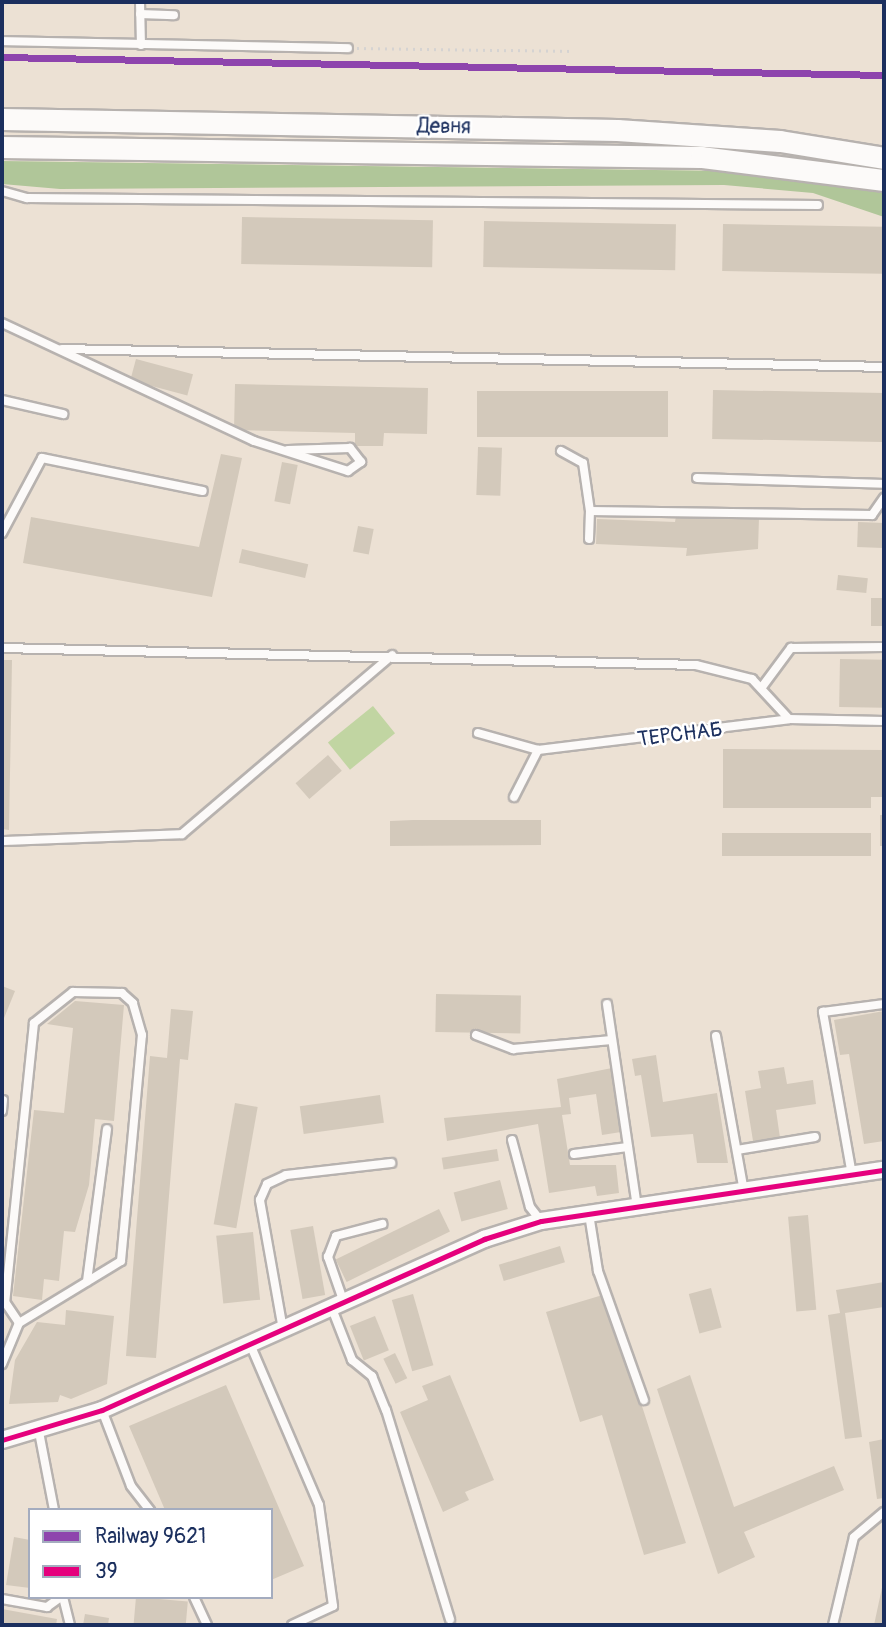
<!DOCTYPE html>
<html>
<head>
<meta charset="utf-8">
<style>
  body { margin:0 }
  #map { position:relative; width:886px; height:1627px; overflow:hidden; background:#ece1d4; font-family:Pangolin,sans-serif }
  div>[style] { position:absolute }
  .green>* { inset:0; background:#c1d5a2; transform-origin:0 0 }
  .forest>* { inset:0; background:#b0c699 }
  .building>* { inset:0; background:#d3c9bb; transform-origin:0 0 }
  .path>* { height:2.5px; margin-top:-1.25px; transform-origin:0; background:repeating-linear-gradient(90deg,#d5d3d2 0 2px,transparent 0 7px) }
  .roads { filter:drop-shadow(2px 0 #b7b2af) drop-shadow(-2px 0 #b7b2af) drop-shadow(0 2px #b7b2af) drop-shadow(0 -2px #b7b2af) }
  .service>* { height:8px; margin:-4px; padding:0 4px; transform-origin:4px; border-radius:4px; background:#fcfaf9 }
  .minor>* { height:16px; margin:-8px; padding:0 8px; transform-origin:8px; border-radius:8px; background:#fcfaf9 }
  .secondary>* { height:21px; margin:-10.5px; padding:0 10.5px; transform-origin:10.5px; border-radius:10.5px; background:#fcfaf9 }
  .bus-1>* { height:5px; margin:-2.5px; padding:0 2.5px; transform-origin:2.5px; border-radius:2.5px; background:#e5007d }
  .rail-1>* { height:7px; margin:-3.5px; padding:0 3.5px; transform-origin:3.5px; border-radius:3.5px; background:#8e44ad }
  span { translate:-50% -50%; white-space:nowrap; text-align:center; line-height:1.15; -webkit-text-stroke:5px #fff; paint-order:stroke }
  .street-label { font-size:21px; color:#1b2f5e }
  .frame { position:absolute; inset:0; border:4px solid #1b2f5e; pointer-events:none }
  .legend { position:absolute; left:28px; top:1508px; width:245px; height:91px; box-sizing:border-box; background:#fff; border:2px solid #a4acbf; margin:0; padding:9px 12px; list-style:none; font-size:21px; color:#1b2f5e }
  .legend li { display:flex; align-items:center; gap:14px; height:35px }
  .legend b { width:35px; border:2px solid #a4acbf }
</style>
</head>
<body>
<div id="map">
  <div class="green">
    <i style="left:373px;top:706px;width:35px;height:58px;rotate:51deg"></i>
  </div>
  <div class="forest">
    <i style="clip-path:polygon(2px 161px,728px 171px,874px 189px,884px 193px,884px 217px,813px 193px,724px 185px,60px 189px,2px 184px)"></i>
  </div>
  <div class="building">
    <i style="left:242px;top:217px;width:191px;height:47px;rotate:1deg"></i>
    <i style="left:484px;top:221px;width:192px;height:46px;rotate:1deg"></i>
    <i style="left:723px;top:224px;width:161px;height:47px;rotate:1deg"></i>
    <i style="left:136px;top:359px;width:59px;height:22px;rotate:15deg"></i>
    <i style="clip-path:polygon(235px 384px,428px 388px,427px 434px,384px 433px,383px 446px,355px 446px,355px 433px,234px 430px)"></i>
    <i style="left:713px;top:390px;width:171px;height:49px;rotate:1deg"></i>
    <i style="left:477px;top:391px;width:191px;height:46px"></i>
    <i style="left:478px;top:447px;width:24px;height:48px;rotate:2deg"></i>
    <i style="clip-path:polygon(221px 454px,242px 458px,212px 597px,23px 563px,31px 517px,199px 547px)"></i>
    <i style="left:282px;top:462px;width:16px;height:40px;rotate:11deg"></i>
    <i style="clip-path:polygon(676px 516px,759px 518px,758px 549px,686px 556px,687px 548px,596px 544px,597px 519px,675px 522px)"></i>
    <i style="left:858px;top:522px;width:26px;height:25px;rotate:2deg"></i>
    <i style="left:358px;top:526px;width:16px;height:26px;rotate:11deg"></i>
    <i style="left:242px;top:549px;width:68px;height:14px;rotate:13deg"></i>
    <i style="left:838px;top:575px;width:30px;height:15px;rotate:6deg"></i>
    <i style="left:871px;top:598px;width:13px;height:28px"></i>
    <i style="left:840px;top:659px;width:44px;height:48px;rotate:1deg"></i>
    <i style="clip-path:polygon(2px 660px,12px 660px,9px 830px,2px 829px)"></i>
    <i style="clip-path:polygon(723px 749px,884px 750px,884px 797px,871px 797px,871px 808px,723px 808px)"></i>
    <i style="left:328px;top:755px;width:21px;height:43px;rotate:49deg"></i>
    <i style="left:880px;top:815px;width:4px;height:31px"></i>
    <i style="clip-path:polygon(413px 820px,541px 820px,541px 845px,390px 846px,390px 821px)"></i>
    <i style="left:722px;top:833px;width:149px;height:23px"></i>
    <i style="clip-path:polygon(2px 986px,15px 991px,2px 1023px)"></i>
    <i style="left:436px;top:994px;width:85px;height:38px;rotate:1deg"></i>
    <i style="clip-path:polygon(75px 1001px,124px 1005px,114px 1121px,95px 1119px,89px 1185px,75px 1232px,64px 1231px,59px 1281px,44px 1279px,42px 1300px,13px 1296px,34px 1110px,64px 1113px,73px 1028px,47px 1024px)"></i>
    <i style="clip-path:polygon(171px 1009px,193px 1011px,188px 1060px,180px 1059px,156px 1358px,126px 1356px,150px 1056px,167px 1058px)"></i>
    <i style="clip-path:polygon(884px 1011px,884px 1141px,864px 1144px,849px 1054px,840px 1055px,834px 1020px)"></i>
    <i style="clip-path:polygon(656px 1055px,663px 1102px,717px 1093px,728px 1163px,697px 1163px,693px 1134px,651px 1137px,641px 1075px,635px 1076px,632px 1059px)"></i>
    <i style="clip-path:polygon(784px 1067px,787px 1084px,813px 1080px,816px 1104px,776px 1110px,780px 1138px,753px 1141px,745px 1091px,761px 1088px,758px 1071px)"></i>
    <i style="clip-path:polygon(612px 1068px,621px 1132px,602px 1135px,596px 1094px,569px 1098px,571px 1114px,562px 1115px,570px 1165px,616px 1165px,619px 1193px,597px 1196px,595px 1186px,549px 1193px,538px 1124px,447px 1141px,444px 1118px,561px 1107px,557px 1079px)"></i>
    <i style="left:380px;top:1095px;width:28px;height:81px;rotate:82deg"></i>
    <i style="left:235px;top:1103px;width:23px;height:123px;rotate:10deg"></i>
    <i style="left:497px;top:1149px;width:12px;height:56px;rotate:81deg"></i>
    <i style="left:500px;top:1180px;width:30px;height:48px;rotate:75deg"></i>
    <i style="left:439px;top:1209px;width:25px;height:115px;rotate:64deg"></i>
    <i style="left:808px;top:1215px;width:95px;height:20px;rotate:85deg"></i>
    <i style="left:313px;top:1226px;width:70px;height:23px;rotate:80deg"></i>
    <i style="left:253px;top:1232px;width:68px;height:37px;rotate:84deg"></i>
    <i style="left:560px;top:1246px;width:17px;height:64px;rotate:73deg"></i>
    <i style="clip-path:polygon(884px 1282px,884px 1307px,845px 1313px,862px 1437px,845px 1439px,828px 1315px,840px 1313px,836px 1290px)"></i>
    <i style="left:711px;top:1288px;width:41px;height:23px;rotate:75deg"></i>
    <i style="left:413px;top:1294px;width:74px;height:22px;rotate:74deg"></i>
    <i style="clip-path:polygon(606px 1294px,686px 1543px,644px 1555px,602px 1415px,580px 1422px,546px 1312px)"></i>
    <i style="clip-path:polygon(66px 1310px,114px 1316px,107px 1384px,71px 1399px,60px 1395px,58px 1402px,9px 1404px,15px 1360px,37px 1322px,65px 1325px)"></i>
    <i style="left:375px;top:1316px;width:37px;height:27px;rotate:68deg"></i>
    <i style="left:395px;top:1353px;width:28px;height:13px;rotate:64deg"></i>
    <i style="clip-path:polygon(450px 1375px,494px 1480px,465px 1492px,469px 1500px,443px 1512px,400px 1412px,428px 1400px,422px 1386px)"></i>
    <i style="clip-path:polygon(690px 1375px,734px 1507px,834px 1466px,844px 1490px,744px 1532px,755px 1557px,718px 1574px,657px 1389px)"></i>
    <i style="clip-path:polygon(226px 1385px,304px 1566px,271px 1580px,271px 1510px,165px 1510px,129px 1426px)"></i>
    <i style="clip-path:polygon(884px 1439px,884px 1498px,877px 1499px,869px 1442px)"></i>
    <i style="clip-path:polygon(14px 1537px,30px 1540px,30px 1588px,6px 1585px)"></i>
    <i style="clip-path:polygon(883px 1583px,884px 1625px,874px 1625px)"></i>
    <i style="left:136px;top:1597px;width:52px;height:26px;rotate:5deg"></i>
    <i style="clip-path:polygon(2px 1609px,57px 1619px,56px 1625px,2px 1625px)"></i>
    <i style="clip-path:polygon(85px 1614px,109px 1618px,108px 1625px,83px 1625px)"></i>
  </div>
  <div class="path">
    <i style="left:357px;top:48px;width:217px;rotate:0.8deg"></i>
  </div>
  <div class="roads">
    <div class="service">
      <i style="left:140px;top:2px;width:43px;rotate:88.7deg"></i>
      <i style="left:140px;top:14px;width:34px;rotate:2deg"></i>
      <i style="left:2px;top:41px;width:346px;rotate:1.2deg"></i>
      <i style="left:2px;top:191px;width:26px;rotate:16deg"></i>
      <i style="left:27px;top:198px;width:791px;rotate:0.51deg"></i>
      <i style="left:2px;top:323px;width:278px;rotate:25.1deg"></i>
      <i style="left:254px;top:441px;width:99px;rotate:17.7deg"></i>
      <i style="left:348px;top:471px;width:16px;rotate:-35deg"></i>
      <i style="left:361px;top:462px;width:18px;rotate:-128deg"></i>
      <i style="left:350px;top:448px;width:62px;rotate:178.2deg"></i>
      <i style="left:62px;top:349px;width:822px;rotate:1.25deg"></i>
      <i style="left:2px;top:400px;width:63px;rotate:12.9deg"></i>
      <i style="left:561px;top:451px;width:25px;rotate:29deg"></i>
      <i style="left:583px;top:463px;width:49px;rotate:81.7deg"></i>
      <i style="left:697px;top:478px;width:187px;rotate:1.8deg"></i>
      <i style="left:2px;top:533px;width:85px;rotate:-61.9deg"></i>
      <i style="left:42px;top:458px;width:164px;rotate:11.6deg"></i>
      <i style="left:589px;top:539px;width:28px;rotate:-88deg"></i>
      <i style="left:590px;top:511px;width:282px;rotate:0.8deg"></i>
      <i style="left:872px;top:515px;width:21px;rotate:-55deg"></i>
      <i style="left:2px;top:648px;width:694px;rotate:1.4deg"></i>
      <i style="left:696px;top:665px;width:58px;rotate:14deg"></i>
      <i style="left:752px;top:679px;width:54px;rotate:47.2deg"></i>
      <i style="left:762px;top:687px;width:49px;rotate:-53.4deg"></i>
      <i style="left:791px;top:648px;width:93px;rotate:-0.6deg"></i>
      <i style="left:478px;top:733px;width:62px;rotate:15.8deg"></i>
      <i style="left:538px;top:750px;width:253px;rotate:-7deg"></i>
      <i style="left:789px;top:719px;width:95px;rotate:1.2deg"></i>
      <i style="left:514px;top:797px;width:53px;rotate:-62.9deg"></i>
      <i style="left:2px;top:841px;width:180px;rotate:-2.2deg"></i>
      <i style="left:182px;top:834px;width:276px;rotate:-40.4deg"></i>
      <i style="left:607px;top:1004px;width:205px;rotate:81.6deg"></i>
      <i style="left:476px;top:1035px;width:40px;rotate:21deg"></i>
      <i style="left:513px;top:1049px;width:99px;rotate:-5.2deg"></i>
      <i style="left:716px;top:1036px;width:158px;rotate:79.8deg"></i>
      <i style="left:2px;top:1111px;width:11px;rotate:-85deg"></i>
      <i style="left:512px;top:1140px;width:69px;rotate:75deg"></i>
      <i style="left:530px;top:1207px;width:18px;rotate:52deg"></i>
      <i style="left:737px;top:1150px;width:79px;rotate:-9.5deg"></i>
      <i style="left:574px;top:1154px;width:54px;rotate:-7.4deg"></i>
      <i style="left:852px;top:1175px;width:166px;rotate:-100.1deg"></i>
      <i style="left:823px;top:1012px;width:62px;rotate:-7.5deg"></i>
      <i style="left:589px;top:1214px;width:58px;rotate:81deg"></i>
      <i style="left:598px;top:1271px;width:137px;rotate:70.4deg"></i>
      <i style="left:87px;top:1281px;width:153px;rotate:-82.5deg"></i>
      <i style="left:343px;top:1300px;width:46px;rotate:-109.2deg"></i>
      <i style="left:328px;top:1257px;width:22px;rotate:-69deg"></i>
      <i style="left:336px;top:1236px;width:48px;rotate:-14.6deg"></i>
      <i style="left:331px;top:1306px;width:58px;rotate:68.7deg"></i>
      <i style="left:352px;top:1360px;width:26px;rotate:39deg"></i>
      <i style="left:372px;top:1376px;width:37px;rotate:68deg"></i>
      <i style="left:386px;top:1410px;width:219px;rotate:73deg"></i>
      <i style="left:282px;top:1324px;width:126px;rotate:-100.1deg"></i>
      <i style="left:260px;top:1200px;width:17px;rotate:-66deg"></i>
      <i style="left:267px;top:1184px;width:21px;rotate:-25deg"></i>
      <i style="left:286px;top:1175px;width:106px;rotate:-6.5deg"></i>
      <i style="left:250px;top:1344px;width:175px;rotate:66.8deg"></i>
      <i style="left:319px;top:1505px;width:102px;rotate:82.1deg"></i>
      <i style="left:333px;top:1606px;width:45px;rotate:155.1deg"></i>
      <i style="left:2px;top:1364px;width:44px;rotate:-67.5deg"></i>
      <i style="left:19px;top:1323px;width:119px;rotate:-31.3deg"></i>
      <i style="left:121px;top:1261px;width:227px;rotate:-84.7deg"></i>
      <i style="left:142px;top:1035px;width:33px;rotate:-106deg"></i>
      <i style="left:133px;top:1003px;width:15px;rotate:-138deg"></i>
      <i style="left:122px;top:993px;width:49px;rotate:-178.8deg"></i>
      <i style="left:73px;top:992px;width:50px;rotate:141.5deg"></i>
      <i style="left:34px;top:1023px;width:281px;rotate:95.9deg"></i>
      <i style="left:5px;top:1302px;width:25px;rotate:56deg"></i>
      <i style="left:102px;top:1410px;width:81px;rotate:69.1deg"></i>
      <i style="left:131px;top:1486px;width:31px;rotate:52deg"></i>
      <i style="left:39px;top:1432px;width:79px;rotate:79.1deg"></i>
      <i style="left:63px;top:1597px;width:29px;rotate:76deg"></i>
      <i style="left:194px;top:1597px;width:31px;rotate:65deg"></i>
      <i style="left:2px;top:1599px;width:46px;rotate:10.1deg"></i>
      <i style="left:47px;top:1607px;width:17px;rotate:-36deg"></i>
      <i style="left:833px;top:1625px;width:90px;rotate:-76.6deg"></i>
      <i style="left:854px;top:1537px;width:39px;rotate:-40deg"></i>
    </div>
    <div class="minor">
      <i style="left:2px;top:1440px;width:104px;rotate:-16.7deg"></i>
      <i style="left:102px;top:1410px;width:419px;rotate:-24.1deg"></i>
      <i style="left:484px;top:1239px;width:60px;rotate:-17.5deg"></i>
      <i style="left:541px;top:1221px;width:347px;rotate:-8.5deg"></i>
    </div>
    <div class="secondary">
      <i style="left:2px;top:119px;width:615px;rotate:1.02deg"></i>
      <i style="left:617px;top:130px;width:163px;rotate:3.9deg"></i>
      <i style="left:780px;top:141px;width:105px;rotate:9.3deg"></i>
      <i style="left:2px;top:147px;width:699px;rotate:0.82deg"></i>
      <i style="left:701px;top:157px;width:184px;rotate:7.2deg"></i>
    </div>
  </div>
  <div class="bus-1">
    <i style="left:2px;top:1440px;width:104px;rotate:-16.7deg"></i>
    <i style="left:102px;top:1410px;width:419px;rotate:-24.1deg"></i>
    <i style="left:484px;top:1239px;width:60px;rotate:-17.5deg"></i>
    <i style="left:541px;top:1221px;width:347px;rotate:-8.5deg"></i>
  </div>
  <div class="rail-1">
    <i style="left:2px;top:57px;width:882px;rotate:1.17deg"></i>
  </div>
  <div class="street-label">
    <span style="left:444px;top:127px;rotate:1deg">Девня</span>
    <span style="left:680px;top:735px;rotate:-7deg">ТЕРСНАБ</span>
  </div>
  <div class="frame"></div>
  <ul class="legend">
  <li><b style="height:9px;background:#8e44ad"></b>Railway 9621</li>
  <li><b style="height:9px;background:#e5007d"></b>39</li>
  </ul>
</div>
</body>
</html>
